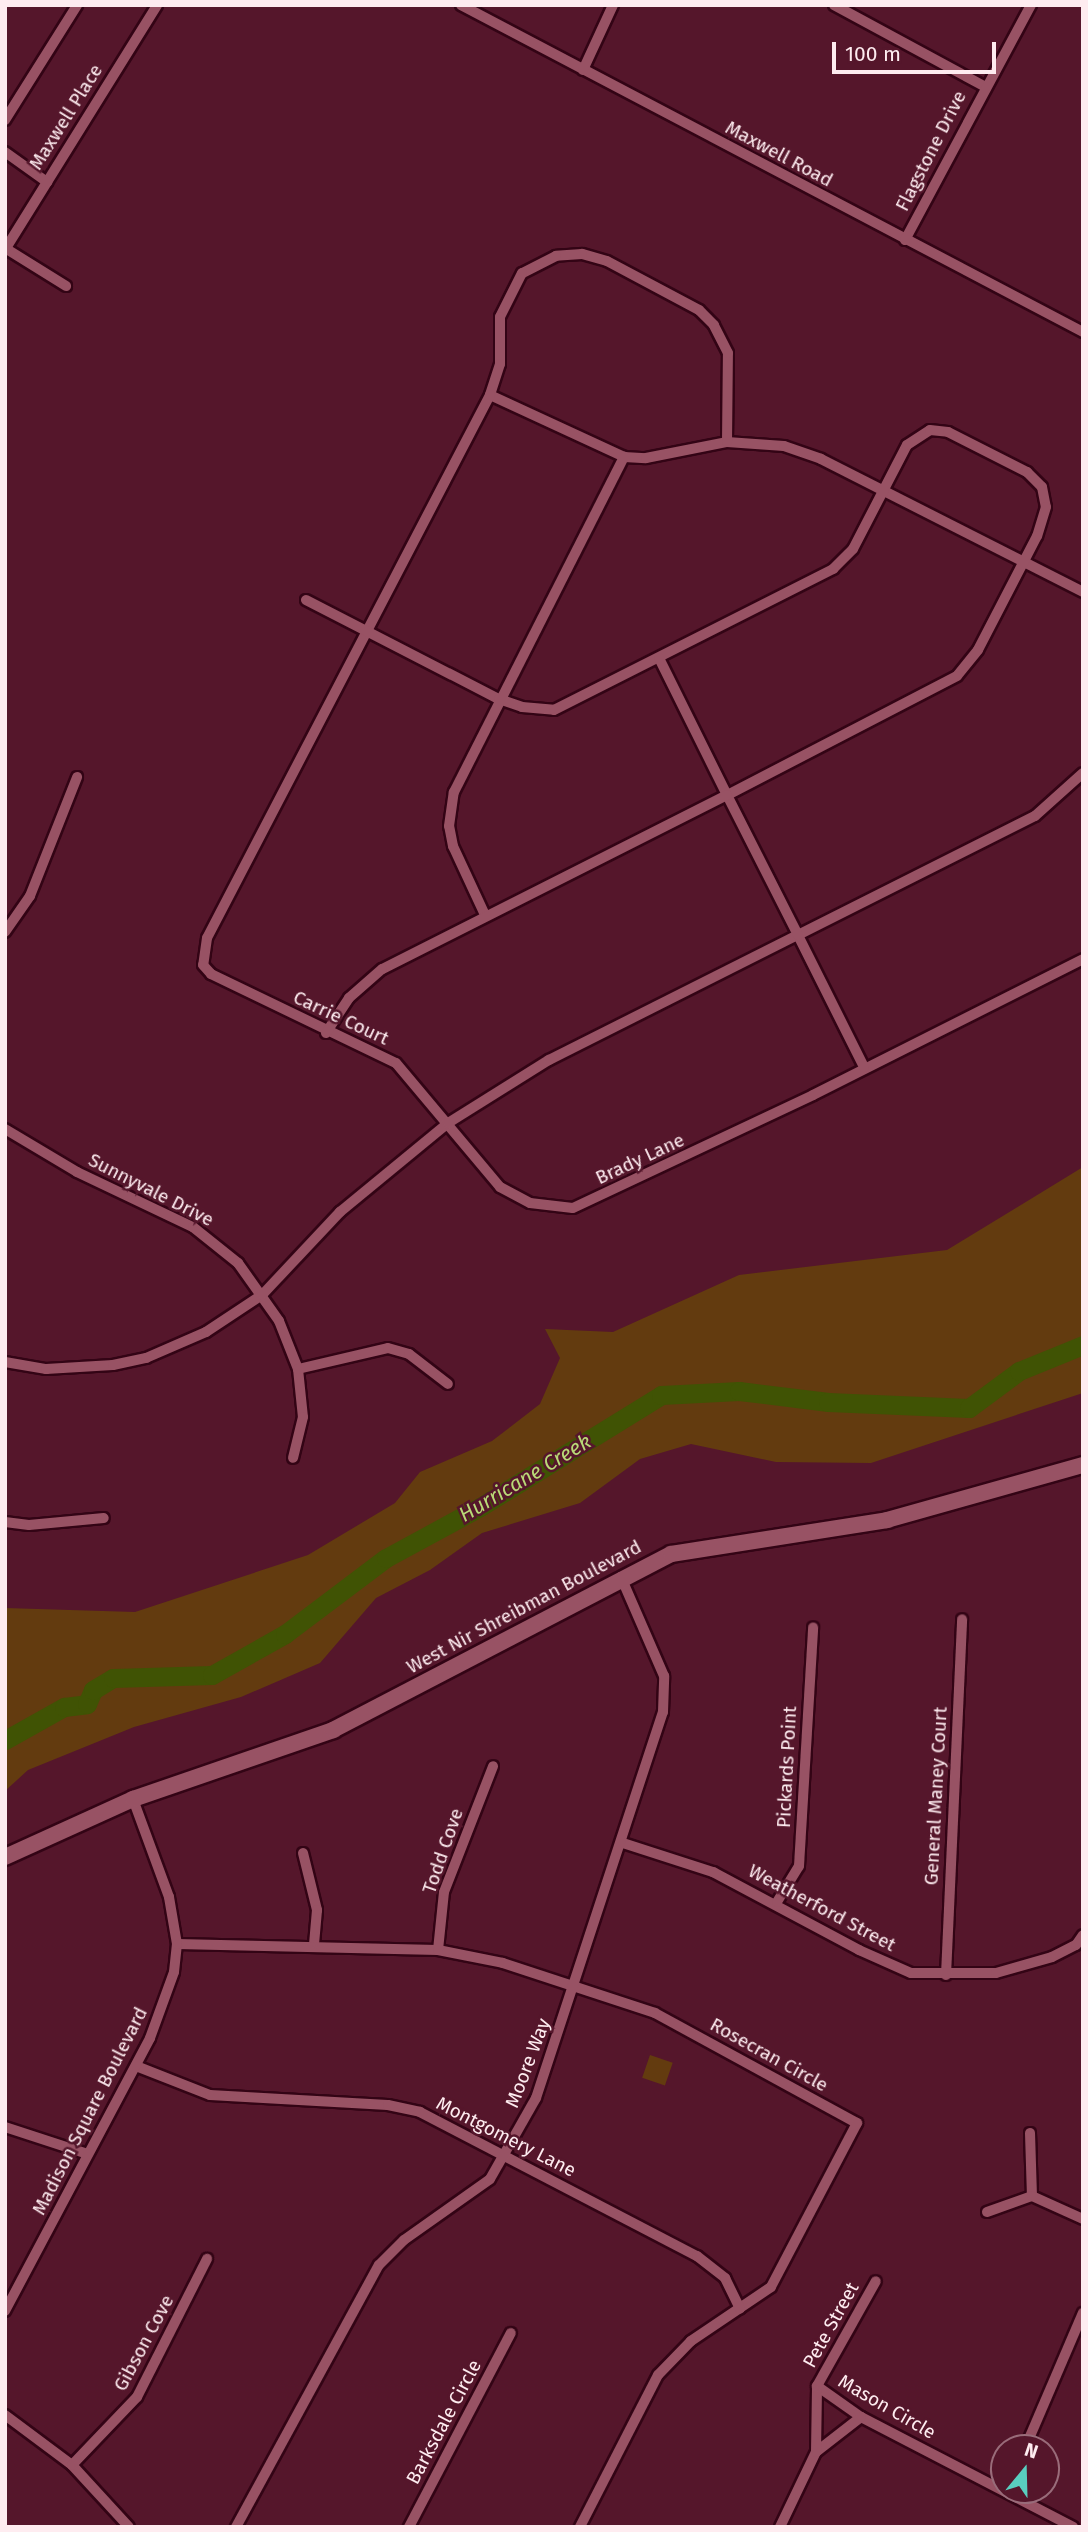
<!DOCTYPE html>
<html>
<head>
<meta charset="utf-8">
<style>
  body { margin:0 }
  #map { position:relative; width:1088px; height:2532px; overflow:hidden; background:#55162b; font-family:"Fira Sans",sans-serif }
  div>[style] { position:absolute }
  .green>* { inset:0; background:#633b0f; transform-origin:0 0 }
  .river>* { height:19px; margin:-9.5px; padding:0 9.5px; transform-origin:9.5px; border-radius:9.5px; background:#405304 }
  .roads { filter:drop-shadow(2px 0 #330415) drop-shadow(-2px 0 #330415) drop-shadow(0 2px #330415) drop-shadow(0 -2px #330415) }
  .street>* { height:10px; margin:-5px; padding:0 5px; transform-origin:5px; border-radius:5px; background:#985264 }
  .secondary>* { height:16px; margin:-8px; padding:0 8px; transform-origin:8px; border-radius:8px; background:#985264 }
  span { translate:-50% -50%; white-space:nowrap; text-align:center; line-height:1.15; -webkit-text-stroke:5px #55162b; paint-order:stroke }
  .street-label { font-size:19px; color:#feecf0 }
  .water-label { font-size:21px; color:#b9d977; font-style:italic }
  .frame { position:absolute; inset:0; border:7px solid #feecf0; pointer-events:none }
  .north { position:absolute; left:990px; top:2434px; width:70px; height:70px; box-sizing:border-box; background:#55162b; border:2px solid #996c7a; border-radius:50%; rotate:19deg; font-size:19px; font-weight:700; line-height:28px; text-align:center; color:#feecf0 }
  .north::after { content:''; display:block; margin:auto; width:24px; height:32px; background:#59cebf; clip-path:polygon(50% 0,100% 100%,50% 72%,0 100%) }
  .scale { position:absolute; left:832px; top:42px; width:164px; height:32px; box-sizing:border-box; border:4px solid #feecf0; border-top:0; padding-left:9px; font-size:21px; line-height:24px; white-space:nowrap; color:#feecf0; -webkit-text-stroke:5px #55162b; paint-order:stroke }
</style>
</head>
<body>
<div id="map">
  <div class="green">
    <i style="clip-path:polygon(1083px 1167px,1083px 1393px,871px 1463px,776px 1462px,691px 1444px,640px 1459px,580px 1503px,482px 1533px,430px 1570px,376px 1598px,320px 1663px,241px 1697px,134px 1727px,28px 1770px,5px 1791px,5px 1608px,135px 1612px,308px 1555px,395px 1503px,420px 1472px,492px 1441px,540px 1404px,560px 1358px,545px 1329px,613px 1332px,739px 1275px,947px 1250px)"></i>
    <i style="left:650px;top:2055px;width:24px;height:24px;rotate:19deg"></i>
  </div>
  <div class="river">
    <i style="left:5px;top:1740px;width:68px;rotate:-29.2deg"></i>
    <i style="left:64px;top:1707px;width:23px;rotate:-7deg"></i>
    <i style="left:87px;top:1704px;width:15px;rotate:-67deg"></i>
    <i style="left:93px;top:1690px;width:23px;rotate:-31deg"></i>
    <i style="left:113px;top:1678px;width:99px;rotate:-1.7deg"></i>
    <i style="left:212px;top:1675px;width:84px;rotate:-29.3deg"></i>
    <i style="left:285px;top:1634px;width:126px;rotate:-37deg"></i>
    <i style="left:386px;top:1558px;width:107px;rotate:-28.5deg"></i>
    <i style="left:480px;top:1507px;width:213px;rotate:-31.7deg"></i>
    <i style="left:661px;top:1395px;width:78px;rotate:-2.9deg"></i>
    <i style="left:739px;top:1391px;width:90px;rotate:7deg"></i>
    <i style="left:828px;top:1402px;width:141px;rotate:2.4deg"></i>
    <i style="left:969px;top:1408px;width:62px;rotate:-36.5deg"></i>
    <i style="left:1019px;top:1371px;width:69px;rotate:-22.1deg"></i>
  </div>
  <div class="roads">
    <div class="street">
      <i style="left:461px;top:5px;width:703px;rotate:27.73deg"></i>
      <i style="left:834px;top:5px;width:170px;rotate:28.4deg"></i>
      <i style="left:583px;top:70px;width:72px;rotate:-65.2deg"></i>
      <i style="left:5px;top:120px;width:136px;rotate:-57.9deg"></i>
      <i style="left:5px;top:152px;width:52px;rotate:35.5deg"></i>
      <i style="left:905px;top:240px;width:267px;rotate:-61.8deg"></i>
      <i style="left:5px;top:248px;width:72px;rotate:31.9deg"></i>
      <i style="left:6px;top:248px;width:286px;rotate:-58.1deg"></i>
      <i style="left:490px;top:395px;width:148px;rotate:24.8deg"></i>
      <i style="left:624px;top:457px;width:22px;rotate:3deg"></i>
      <i style="left:646px;top:458px;width:83px;rotate:-11.2deg"></i>
      <i style="left:727px;top:442px;width:57px;rotate:4deg"></i>
      <i style="left:784px;top:446px;width:39px;rotate:19deg"></i>
      <i style="left:821px;top:459px;width:294px;rotate:26.9deg"></i>
      <i style="left:727px;top:442px;width:89px;rotate:-89.4deg"></i>
      <i style="left:728px;top:353px;width:31px;rotate:-117deg"></i>
      <i style="left:714px;top:325px;width:21px;rotate:-135deg"></i>
      <i style="left:699px;top:310px;width:104px;rotate:-152deg"></i>
      <i style="left:607px;top:261px;width:26px;rotate:-164deg"></i>
      <i style="left:582px;top:254px;width:26px;rotate:176deg"></i>
      <i style="left:556px;top:256px;width:38px;rotate:153deg"></i>
      <i style="left:522px;top:273px;width:49px;rotate:116.6deg"></i>
      <i style="left:500px;top:317px;width:47px;rotate:90deg"></i>
      <i style="left:500px;top:364px;width:33px;rotate:108deg"></i>
      <i style="left:490px;top:395px;width:612px;rotate:117.53deg"></i>
      <i style="left:207px;top:938px;width:27px;rotate:98deg"></i>
      <i style="left:203px;top:965px;width:12px;rotate:48deg"></i>
      <i style="left:211px;top:974px;width:205px;rotate:25.7deg"></i>
      <i style="left:396px;top:1063px;width:162px;rotate:50deg"></i>
      <i style="left:500px;top:1187px;width:34px;rotate:28deg"></i>
      <i style="left:530px;top:1203px;width:43px;rotate:6.6deg"></i>
      <i style="left:573px;top:1208px;width:265px;rotate:-25.2deg"></i>
      <i style="left:813px;top:1095px;width:302px;rotate:-26.7deg"></i>
      <i style="left:306px;top:600px;width:217px;rotate:27.2deg"></i>
      <i style="left:499px;top:699px;width:24px;rotate:19deg"></i>
      <i style="left:522px;top:707px;width:32px;rotate:5deg"></i>
      <i style="left:554px;top:710px;width:313px;rotate:-26.8deg"></i>
      <i style="left:833px;top:569px;width:28px;rotate:-45deg"></i>
      <i style="left:853px;top:549px;width:117px;rotate:-62.6deg"></i>
      <i style="left:907px;top:445px;width:27px;rotate:-33deg"></i>
      <i style="left:930px;top:430px;width:18px;rotate:6deg"></i>
      <i style="left:948px;top:432px;width:89px;rotate:26.9deg"></i>
      <i style="left:1027px;top:472px;width:21px;rotate:45deg"></i>
      <i style="left:1042px;top:487px;width:20px;rotate:79deg"></i>
      <i style="left:1046px;top:507px;width:30px;rotate:107deg"></i>
      <i style="left:1037px;top:536px;width:128px;rotate:117.4deg"></i>
      <i style="left:978px;top:650px;width:33px;rotate:129deg"></i>
      <i style="left:957px;top:676px;width:259px;rotate:152.6deg"></i>
      <i style="left:727px;top:795px;width:153px;rotate:-116.4deg"></i>
      <i style="left:485px;top:915px;width:76px;rotate:-114.9deg"></i>
      <i style="left:453px;top:846px;width:20px;rotate:-101deg"></i>
      <i style="left:449px;top:826px;width:34px;rotate:-82deg"></i>
      <i style="left:454px;top:792px;width:376px;rotate:-63.1deg"></i>
      <i style="left:5px;top:932px;width:44px;rotate:-55.2deg"></i>
      <i style="left:30px;top:896px;width:128px;rotate:-68.4deg"></i>
      <i style="left:864px;top:1067px;width:148px;rotate:-116.6deg"></i>
      <i style="left:798px;top:935px;width:265px;rotate:-26.7deg"></i>
      <i style="left:1035px;top:816px;width:64px;rotate:-41.9deg"></i>
      <i style="left:5px;top:1129px;width:84px;rotate:30.8deg"></i>
      <i style="left:77px;top:1172px;width:128px;rotate:25.4deg"></i>
      <i style="left:193px;top:1227px;width:58px;rotate:38.7deg"></i>
      <i style="left:238px;top:1263px;width:71px;rotate:54.7deg"></i>
      <i style="left:279px;top:1321px;width:52px;rotate:68.4deg"></i>
      <i style="left:298px;top:1369px;width:48px;rotate:84.1deg"></i>
      <i style="left:303px;top:1417px;width:42px;rotate:103.7deg"></i>
      <i style="left:5px;top:1362px;width:42px;rotate:9.7deg"></i>
      <i style="left:46px;top:1369px;width:67px;rotate:-3.4deg"></i>
      <i style="left:113px;top:1365px;width:34px;rotate:-12deg"></i>
      <i style="left:146px;top:1358px;width:65px;rotate:-23.4deg"></i>
      <i style="left:206px;top:1332px;width:67px;rotate:-33.5deg"></i>
      <i style="left:262px;top:1295px;width:114px;rotate:-46.8deg"></i>
      <i style="left:340px;top:1212px;width:140px;rotate:-39.5deg"></i>
      <i style="left:448px;top:1123px;width:119px;rotate:-32deg"></i>
      <i style="left:549px;top:1060px;width:279px;rotate:-26.7deg"></i>
      <i style="left:798px;top:935px;width:157px;rotate:-116.9deg"></i>
      <i style="left:727px;top:795px;width:386px;rotate:153.2deg"></i>
      <i style="left:382px;top:969px;width:44px;rotate:138.7deg"></i>
      <i style="left:349px;top:998px;width:42px;rotate:123.3deg"></i>
      <i style="left:298px;top:1369px;width:92px;rotate:-13.1deg"></i>
      <i style="left:388px;top:1348px;width:22px;rotate:16deg"></i>
      <i style="left:409px;top:1354px;width:49px;rotate:37.6deg"></i>
      <i style="left:5px;top:1522px;width:24px;rotate:7deg"></i>
      <i style="left:29px;top:1525px;width:75px;rotate:-5.3deg"></i>
      <i style="left:623px;top:1843px;width:95px;rotate:17.9deg"></i>
      <i style="left:713px;top:1872px;width:166px;rotate:28.1deg"></i>
      <i style="left:859px;top:1950px;width:57px;rotate:23.9deg"></i>
      <i style="left:911px;top:1973px;width:85px"></i>
      <i style="left:996px;top:1973px;width:58px;rotate:-15.9deg"></i>
      <i style="left:1052px;top:1957px;width:27px;rotate:-27deg"></i>
      <i style="left:1076px;top:1945px;width:12px;rotate:-55deg"></i>
      <i style="left:303px;top:1853px;width:59px;rotate:76.2deg"></i>
      <i style="left:317px;top:1910px;width:36px;rotate:95deg"></i>
      <i style="left:777px;top:1902px;width:42px;rotate:-58.6deg"></i>
      <i style="left:799px;top:1866px;width:239px;rotate:-86.6deg"></i>
      <i style="left:177px;top:1944px;width:261px;rotate:1.3deg"></i>
      <i style="left:438px;top:1950px;width:66px;rotate:11.3deg"></i>
      <i style="left:503px;top:1963px;width:160px;rotate:18.2deg"></i>
      <i style="left:655px;top:2013px;width:230px;rotate:28.6deg"></i>
      <i style="left:857px;top:2123px;width:185px;rotate:117.7deg"></i>
      <i style="left:771px;top:2287px;width:97px;rotate:146deg"></i>
      <i style="left:691px;top:2341px;width:47px;rotate:134.1deg"></i>
      <i style="left:658px;top:2375px;width:171px;rotate:117.2deg"></i>
      <i style="left:438px;top:1950px;width:58px;rotate:-84.1deg"></i>
      <i style="left:444px;top:1892px;width:135px;rotate:-68.7deg"></i>
      <i style="left:946px;top:1975px;width:356px;rotate:-87.4deg"></i>
      <i style="left:136px;top:2066px;width:79px;rotate:21.4deg"></i>
      <i style="left:210px;top:2095px;width:178px;rotate:3.2deg"></i>
      <i style="left:388px;top:2105px;width:33px;rotate:12deg"></i>
      <i style="left:420px;top:2112px;width:312px;rotate:27.5deg"></i>
      <i style="left:697px;top:2256px;width:36px;rotate:38deg"></i>
      <i style="left:725px;top:2278px;width:34px;rotate:64deg"></i>
      <i style="left:5px;top:2127px;width:87px;rotate:18deg"></i>
      <i style="left:1030px;top:2133px;width:63px;rotate:88.2deg"></i>
      <i style="left:987px;top:2212px;width:48px;rotate:-19.6deg"></i>
      <i style="left:1032px;top:2196px;width:56px;rotate:24.3deg"></i>
      <i style="left:5px;top:2311px;width:309px;rotate:-62deg"></i>
      <i style="left:150px;top:2038px;width:70px;rotate:-70deg"></i>
      <i style="left:174px;top:1972px;width:28px;rotate:-84deg"></i>
      <i style="left:177px;top:1944px;width:48px;rotate:-99.7deg"></i>
      <i style="left:169px;top:1897px;width:104px;rotate:-110.2deg"></i>
      <i style="left:817px;top:2386px;width:54px;rotate:35.2deg"></i>
      <i style="left:861px;top:2417px;width:239px;rotate:27.4deg"></i>
      <i style="left:5px;top:2415px;width:84px;rotate:36.7deg"></i>
      <i style="left:72px;top:2465px;width:84px;rotate:47.4deg"></i>
      <i style="left:1025px;top:2448px;width:147px;rotate:-66.8deg"></i>
      <i style="left:816px;top:2452px;width:57px;rotate:-37.9deg"></i>
      <i style="left:72px;top:2465px;width:94px;rotate:-46.3deg"></i>
      <i style="left:137px;top:2397px;width:155px;rotate:-63.1deg"></i>
      <i style="left:236px;top:2527px;width:298px;rotate:-61.4deg"></i>
      <i style="left:379px;top:2265px;width:35px;rotate:-45deg"></i>
      <i style="left:404px;top:2240px;width:105px;rotate:-35.3deg"></i>
      <i style="left:490px;top:2179px;width:93px;rotate:-60.4deg"></i>
      <i style="left:536px;top:2098px;width:406px;rotate:-71.8deg"></i>
      <i style="left:663px;top:1712px;width:36px;rotate:-88deg"></i>
      <i style="left:664px;top:1676px;width:108px;rotate:-113.5deg"></i>
      <i style="left:409px;top:2527px;width:219px;rotate:-62.3deg"></i>
      <i style="left:780px;top:2527px;width:83px;rotate:-64.4deg"></i>
      <i style="left:816px;top:2452px;width:66px;rotate:-89.1deg"></i>
      <i style="left:817px;top:2386px;width:120px;rotate:-60.7deg"></i>
    </div>
    <div class="secondary">
      <i style="left:5px;top:1857px;width:141px;rotate:-24.4deg"></i>
      <i style="left:133px;top:1799px;width:212px;rotate:-19deg"></i>
      <i style="left:333px;top:1730px;width:381px;rotate:-27.5deg"></i>
      <i style="left:671px;top:1554px;width:219px;rotate:-8.9deg"></i>
      <i style="left:887px;top:1520px;width:204px;rotate:-15.7deg"></i>
    </div>
  </div>
  <div class="street-label">
    <span style="left:66px;top:117px;rotate:-58deg">Maxwell Place</span>
    <span style="left:931px;top:151px;rotate:-63deg">Flagstone Drive</span>
    <span style="left:779px;top:154px;rotate:28deg">Maxwell Road</span>
    <span style="left:341px;top:1018px;rotate:25deg">Carrie Court</span>
    <span style="left:640px;top:1159px;rotate:-25deg">Brady Lane</span>
    <span style="left:151px;top:1190px;rotate:27deg">Sunnyvale Drive</span>
    <span style="left:524px;top:1607px;rotate:-28deg">West Nir Shreibman Boulevard</span>
    <span style="left:787px;top:1767px;rotate:-87deg">Pickards Point</span>
    <span style="left:936px;top:1796px;rotate:-87deg">General Maney Court</span>
    <span style="left:443px;top:1851px;rotate:-71deg">Todd Cove</span>
    <span style="left:822px;top:1908px;rotate:28deg">Weatherford Street</span>
    <span style="left:769px;top:2055px;rotate:29deg">Rosecran Circle</span>
    <span style="left:528px;top:2063px;rotate:-69deg">Moore Way</span>
    <span style="left:90px;top:2111px;rotate:-63deg">Madison Square Boulevard</span>
    <span style="left:506px;top:2137px;rotate:27deg">Montgomery Lane</span>
    <span style="left:831px;top:2325px;rotate:-61deg">Pete Street</span>
    <span style="left:144px;top:2343px;rotate:-62deg">Gibson Cove</span>
    <span style="left:887px;top:2407px;rotate:30deg">Mason Circle</span>
    <span style="left:444px;top:2422px;rotate:-62deg">Barksdale Circle</span>
  </div>
  <div class="water-label">
    <span style="left:525px;top:1478px;rotate:-31deg">Hurricane Creek</span>
  </div>
  <div class="frame"></div>
  <div class="north">N</div>
  <div class="scale">100 m</div>
</div>
</body>
</html>
